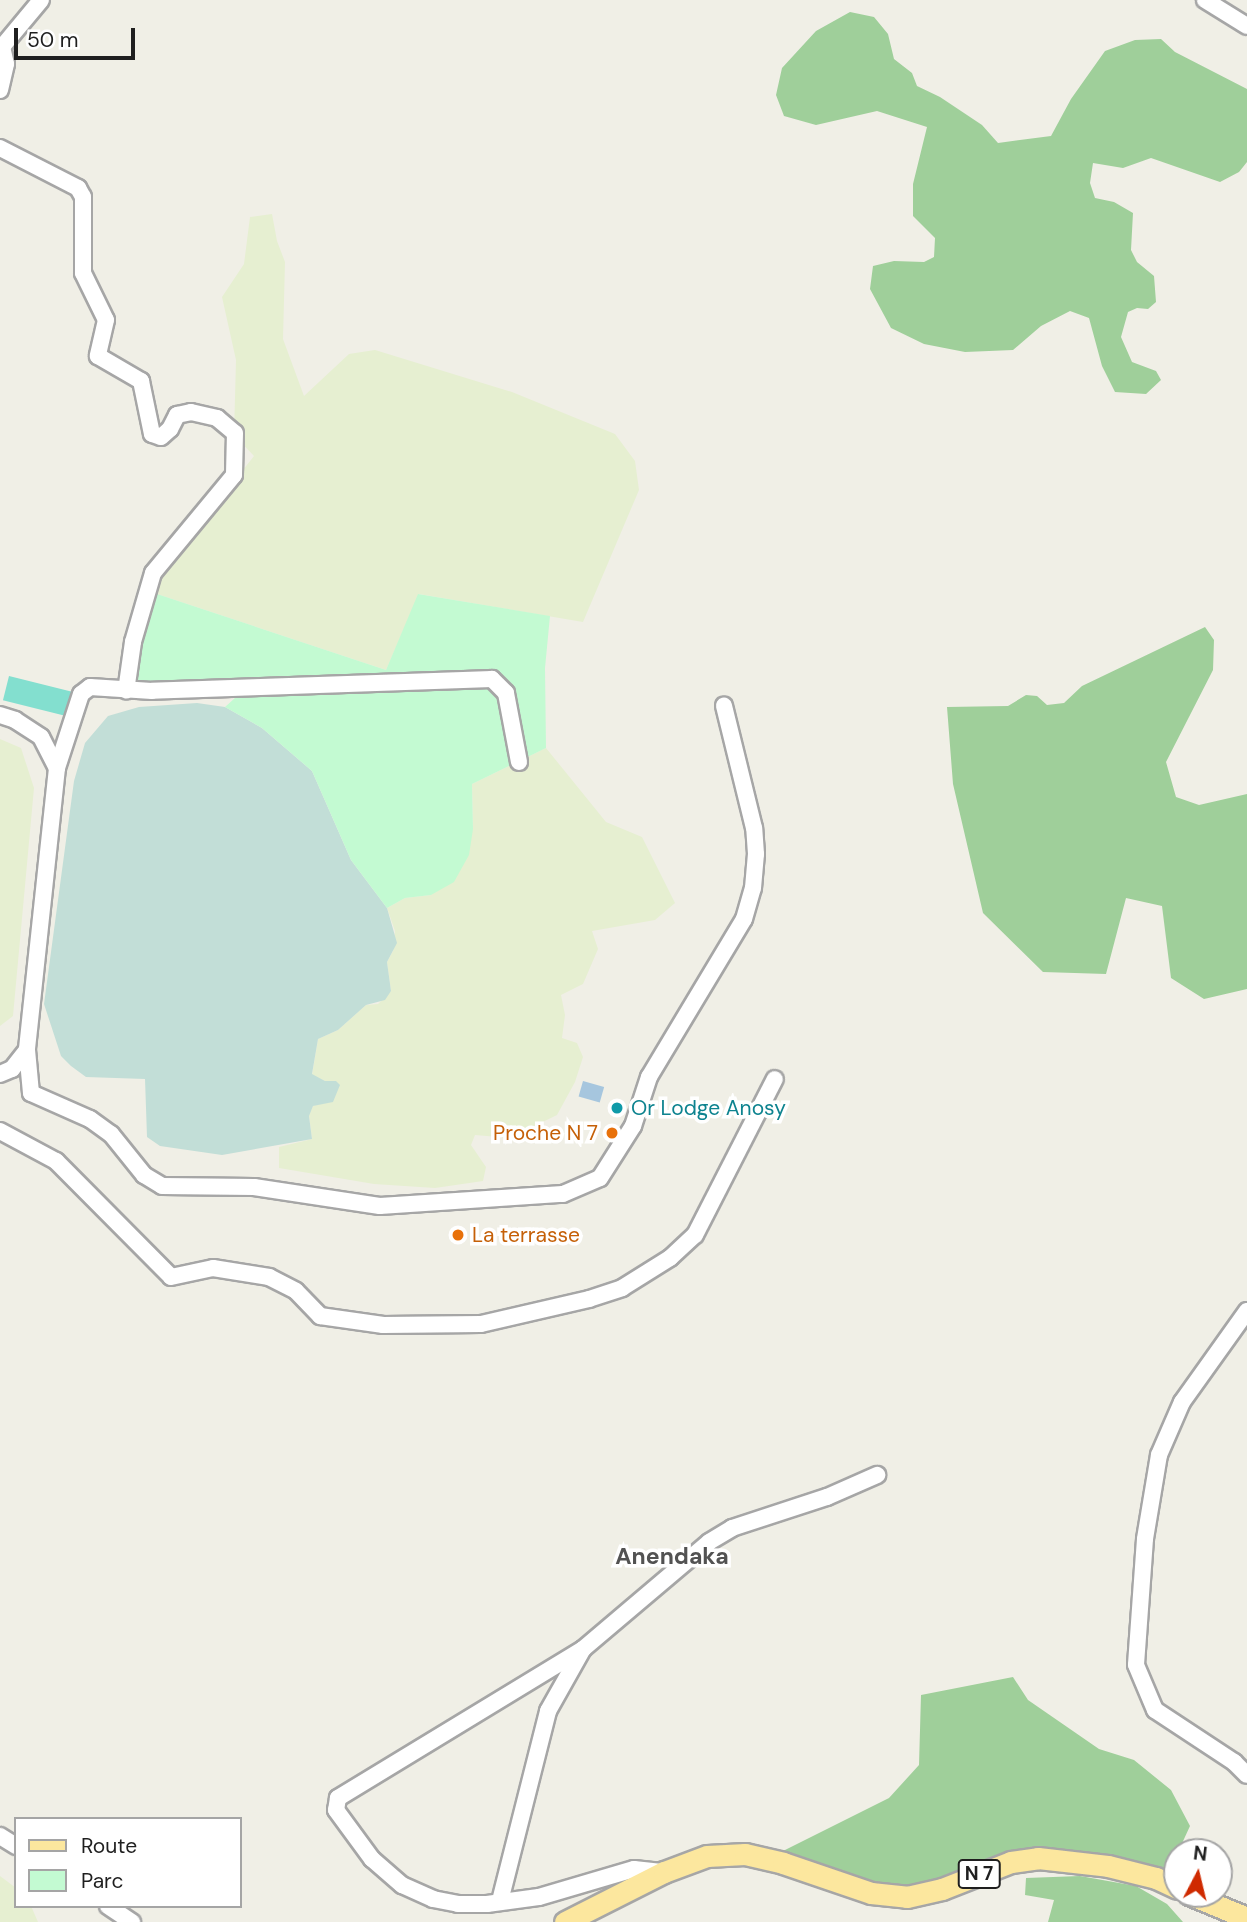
<!DOCTYPE html>
<html>
<head>
<meta charset="utf-8">
<style>
  body { margin:0 }
  #map { position:relative; width:1247px; height:1922px; overflow:hidden; background:#f0efe6; font-family:"DM Sans",sans-serif }
  div>[style] { position:absolute }
  .farmland>* { inset:0; background:#e6efd1 }
  .forest>* { inset:0; background:#9fcf9a }
  .wetland>* { inset:0; background:#c2ded7 }
  .park>* { inset:0; background:#c3fad2 }
  .pitch>* { inset:0; background:#83dfcf; transform-origin:0 0 }
  .water>* { inset:0; background:#a6c6de; transform-origin:0 0 }
  .roads { filter:drop-shadow(2px 0 #a6a6a6) drop-shadow(-2px 0 #a6a6a6) drop-shadow(0 2px #a6a6a6) drop-shadow(0 -2px #a6a6a6) }
  .minor>* { height:16px; margin:-8px; padding:0 8px; transform-origin:8px; border-radius:8px; background:#fff }
  .major>* { height:21px; margin:-10.5px; padding:0 10.5px; transform-origin:10.5px; border-radius:10.5px; background:#fce79e }
  .dots>* { width:19px; height:19px; translate:-50% -50%; box-sizing:border-box; border:4px solid #fff; border-radius:50% }
  span { translate:-50% -50%; white-space:nowrap; text-align:center; line-height:1.15; -webkit-text-stroke:7px #fff; paint-order:stroke }
  .shield-label span { padding:2px 5px; background:#fff; border:2px solid; border-radius:5px; -webkit-text-stroke-width:0 }
  .shield-label { font-size:19px; color:#1f1f1f; font-weight:700 }
  .culture-label { font-size:21px; color:#0d838f }
  .left { translate:0 -50%; text-align:left }
  .food-label { font-size:21px; color:#c56008 }
  .right { translate:-100% -50%; text-align:right }
  .neighbourhood-label { font-size:23px; color:#525252; font-weight:700 }
  .legend { position:absolute; left:14px; top:1817px; width:228px; height:91px; box-sizing:border-box; background:#fff; border:2px solid #a5a5a5; margin:0; padding:9px 12px; list-style:none; font-size:21px; color:#1f1f1f }
  .legend li { display:flex; align-items:center; gap:14px; height:35px }
  .legend b { width:35px; border:2px solid #a5a5a5 }
  .north { position:absolute; left:1163px; top:1838px; width:70px; height:70px; box-sizing:border-box; background:#fff; border:2px solid #a5a5a5; border-radius:50%; rotate:7deg; font-size:19px; font-weight:700; line-height:28px; text-align:center; color:#1f1f1f }
  .north::after { content:''; display:block; margin:auto; width:24px; height:32px; background:#cf2a00; clip-path:polygon(50% 0,100% 100%,50% 72%,0 100%) }
  .scale { position:absolute; left:14px; top:28px; width:121px; height:32px; box-sizing:border-box; border:4px solid #1f1f1f; border-top:0; padding-left:9px; font-size:21px; line-height:24px; white-space:nowrap; color:#1f1f1f; -webkit-text-stroke:5px #fff; paint-order:stroke }
</style>
</head>
<body>
<div id="map">
  <div class="farmland">
    <i style="clip-path:polygon(272px 214px,277px 241px,285px 262px,283px 339px,304px 396px,349px 354px,375px 350px,512px 392px,615px 434px,635px 461px,639px 490px,583px 622px,419px 594px,386px 670px,157px 594px,157px 579px,254px 456px,234px 435px,236px 360px,222px 297px,244px 264px,250px 217px)"></i>
    <i style="clip-path:polygon(0 739px,21px 748px,34px 788px,13px 1016px,0 1026px)"></i>
    <i style="clip-path:polygon(546px 748px,606px 822px,642px 837px,675px 903px,655px 920px,592px 931px,598px 949px,583px 984px,561px 995px,565px 1015px,562px 1038px,577px 1043px,583px 1057px,575px 1082px,557px 1115px,510px 1138px,475px 1135px,471px 1145px,486px 1167px,483px 1181px,435px 1188px,374px 1184px,279px 1168px,279px 1147px,312px 1139px,309px 1115px,313px 1106px,324px 1102px,336px 1081px,325px 1081px,312px 1075px,318px 1039px,338px 1030px,366px 1005px,378px 1004px,391px 991px,387px 962px,393px 951px,395px 931px,387px 908px,405px 898px,431px 895px,473px 829px,472px 784px)"></i>
    <i style="clip-path:polygon(0 1876px,16px 1888px,16px 1906px,31px 1906px,38px 1922px,0 1922px)"></i>
  </div>
  <div class="forest">
    <i style="clip-path:polygon(850px 12px,874px 17px,888px 34px,894px 59px,912px 73px,917px 86px,940px 97px,982px 125px,998px 143px,1051px 136px,1071px 99px,1105px 51px,1135px 40px,1161px 39px,1175px 52px,1247px 89px,1247px 162px,1239px 172px,1220px 182px,1151px 158px,1123px 168px,1093px 163px,1090px 183px,1095px 198px,1114px 202px,1133px 213px,1131px 250px,1137px 262px,1154px 276px,1156px 302px,1148px 309px,1137px 308px,1128px 312px,1121px 337px,1132px 362px,1156px 371px,1161px 380px,1146px 394px,1115px 392px,1102px 366px,1089px 318px,1070px 311px,1041px 326px,1013px 350px,965px 352px,924px 344px,891px 328px,870px 289px,873px 266px,894px 261px,924px 262px,934px 257px,935px 238px,913px 216px,913px 184px,927px 127px,877px 111px,816px 125px,784px 116px,776px 95px,782px 68px,816px 31px)"></i>
    <i style="clip-path:polygon(1205px 627px,1214px 640px,1213px 670px,1166px 762px,1176px 797px,1199px 805px,1247px 794px,1247px 989px,1204px 999px,1171px 978px,1162px 906px,1126px 898px,1106px 974px,1043px 972px,983px 913px,953px 784px,947px 707px,1008px 706px,1026px 695px,1037px 696px,1047px 705px,1064px 703px,1082px 686px)"></i>
    <i style="clip-path:polygon(1013px 1677px,1028px 1700px,1099px 1749px,1134px 1760px,1171px 1790px,1190px 1826px,1167px 1876px,1083px 1854px,895px 1895px,779px 1853px,889px 1798px,919px 1765px,921px 1695px)"></i>
    <i style="clip-path:polygon(1080px 1876px,1136px 1886px,1167px 1904px,1183px 1922px,1048px 1922px,1054px 1900px,1025px 1895px,1026px 1878px)"></i>
  </div>
  <div class="wetland">
    <i style="clip-path:polygon(197px 703px,225px 707px,262px 728px,312px 771px,351px 860px,387px 908px,397px 943px,387px 962px,391px 991px,385px 1000px,366px 1005px,338px 1030px,318px 1039px,312px 1074px,325px 1081px,336px 1081px,340px 1085px,333px 1102px,313px 1106px,309px 1116px,312px 1139px,222px 1155px,160px 1146px,147px 1137px,145px 1079px,86px 1077px,71px 1066px,61px 1056px,44px 1004px,74px 781px,85px 743px,108px 716px,139px 707px)"></i>
  </div>
  <div class="park">
    <i style="clip-path:polygon(157px 594px,386px 670px,418px 594px,550px 616px,545px 668px,546px 748px,472px 784px,473px 829px,469px 855px,454px 882px,431px 895px,405px 898px,387px 908px,351px 860px,312px 771px,262px 728px,225px 707px,246px 688px,129px 684px,150px 599px)"></i>
  </div>
  <div class="pitch">
    <i style="left:9px;top:676px;width:66px;height:25px;rotate:14deg"></i>
  </div>
  <div class="water">
    <i style="left:583px;top:1081px;width:22px;height:16px;rotate:16deg"></i>
  </div>
  <div class="roads">
    <div class="minor">
      <i style="left:1205px;top:0;width:49px;rotate:31.8deg"></i>
      <i style="left:0;top:90px;width:27px;rotate:-77deg"></i>
      <i style="left:6px;top:64px;width:17px;rotate:-103deg"></i>
      <i style="left:2px;top:47px;width:61px;rotate:-50.3deg"></i>
      <i style="left:0;top:148px;width:88px;rotate:27.1deg"></i>
      <i style="left:78px;top:188px;width:10px;rotate:61deg"></i>
      <i style="left:83px;top:197px;width:76px;rotate:90deg"></i>
      <i style="left:83px;top:273px;width:52px;rotate:63.9deg"></i>
      <i style="left:106px;top:320px;width:37px;rotate:103deg"></i>
      <i style="left:98px;top:356px;width:50px;rotate:30.2deg"></i>
      <i style="left:141px;top:381px;width:54px;rotate:78.3deg"></i>
      <i style="left:152px;top:434px;width:9px;rotate:18deg"></i>
      <i style="left:161px;top:437px;width:12px;rotate:-42deg"></i>
      <i style="left:170px;top:429px;width:16px;rotate:-63deg"></i>
      <i style="left:177px;top:415px;width:14px;rotate:-12deg"></i>
      <i style="left:191px;top:412px;width:27px;rotate:13deg"></i>
      <i style="left:217px;top:418px;width:23px;rotate:40deg"></i>
      <i style="left:235px;top:433px;width:42px;rotate:91.4deg"></i>
      <i style="left:234px;top:475px;width:127px;rotate:129.6deg"></i>
      <i style="left:153px;top:573px;width:72px;rotate:106.2deg"></i>
      <i style="left:133px;top:642px;width:49px;rotate:98.1deg"></i>
      <i style="left:0;top:715px;width:16px;rotate:18deg"></i>
      <i style="left:15px;top:720px;width:31px;rotate:33deg"></i>
      <i style="left:41px;top:737px;width:35px;rotate:63deg"></i>
      <i style="left:519px;top:762px;width:70px;rotate:-100.7deg"></i>
      <i style="left:506px;top:693px;width:20px;rotate:-135deg"></i>
      <i style="left:492px;top:679px;width:340px;rotate:178deg"></i>
      <i style="left:152px;top:691px;width:62px;rotate:-176.3deg"></i>
      <i style="left:90px;top:687px;width:11px;rotate:142deg"></i>
      <i style="left:81px;top:694px;width:78px;rotate:108deg"></i>
      <i style="left:57px;top:768px;width:284px;rotate:96.1deg"></i>
      <i style="left:27px;top:1050px;width:43px;rotate:84.7deg"></i>
      <i style="left:31px;top:1093px;width:64px;rotate:23.8deg"></i>
      <i style="left:90px;top:1119px;width:26px;rotate:36deg"></i>
      <i style="left:111px;top:1134px;width:53px;rotate:51.2deg"></i>
      <i style="left:144px;top:1175px;width:21px;rotate:31deg"></i>
      <i style="left:162px;top:1186px;width:92px;rotate:0.6deg"></i>
      <i style="left:254px;top:1187px;width:127px;rotate:8.6deg"></i>
      <i style="left:380px;top:1206px;width:183px;rotate:-3.8deg"></i>
      <i style="left:563px;top:1194px;width:40px;rotate:-23.4deg"></i>
      <i style="left:600px;top:1178px;width:62px;rotate:-57.6deg"></i>
      <i style="left:633px;top:1126px;width:52px;rotate:-71.9deg"></i>
      <i style="left:649px;top:1077px;width:184px;rotate:-59deg"></i>
      <i style="left:744px;top:919px;width:32px;rotate:-74deg"></i>
      <i style="left:753px;top:888px;width:34px;rotate:-85deg"></i>
      <i style="left:756px;top:854px;width:26px;rotate:-94deg"></i>
      <i style="left:754px;top:828px;width:126px;rotate:-103.8deg"></i>
      <i style="left:0;top:1074px;width:13px;rotate:-23deg"></i>
      <i style="left:12px;top:1069px;width:24px;rotate:-52deg"></i>
      <i style="left:0;top:1131px;width:64px;rotate:28.2deg"></i>
      <i style="left:56px;top:1161px;width:163px;rotate:45.2deg"></i>
      <i style="left:171px;top:1277px;width:43px;rotate:-12.1deg"></i>
      <i style="left:213px;top:1268px;width:57px;rotate:9.1deg"></i>
      <i style="left:269px;top:1277px;width:30px;rotate:27deg"></i>
      <i style="left:296px;top:1291px;width:35px;rotate:46deg"></i>
      <i style="left:320px;top:1316px;width:64px;rotate:8.1deg"></i>
      <i style="left:383px;top:1325px;width:98px;rotate:-0.6deg"></i>
      <i style="left:481px;top:1324px;width:111px;rotate:-13deg"></i>
      <i style="left:589px;top:1299px;width:35px;rotate:-18deg"></i>
      <i style="left:622px;top:1288px;width:57px;rotate:-32deg"></i>
      <i style="left:670px;top:1258px;width:34px;rotate:-43deg"></i>
      <i style="left:695px;top:1235px;width:175px;rotate:-62.9deg"></i>
      <i style="left:1247px;top:1311px;width:112px;rotate:125.5deg"></i>
      <i style="left:1182px;top:1402px;width:58px;rotate:113.5deg"></i>
      <i style="left:1159px;top:1455px;width:85px;rotate:99.5deg"></i>
      <i style="left:1145px;top:1539px;width:126px;rotate:94.1deg"></i>
      <i style="left:1136px;top:1665px;width:49px;rotate:67.1deg"></i>
      <i style="left:1155px;top:1710px;width:95px;rotate:33.4deg"></i>
      <i style="left:1234px;top:1762px;width:18px;rotate:45deg"></i>
      <i style="left:583px;top:1649px;width:287px;rotate:148.7deg"></i>
      <i style="left:338px;top:1798px;width:12px;rotate:99deg"></i>
      <i style="left:336px;top:1810px;width:61px;rotate:53.7deg"></i>
      <i style="left:372px;top:1859px;width:40px;rotate:41deg"></i>
      <i style="left:402px;top:1885px;width:34px;rotate:24deg"></i>
      <i style="left:433px;top:1899px;width:25px;rotate:11deg"></i>
      <i style="left:458px;top:1904px;width:29px"></i>
      <i style="left:487px;top:1904px;width:52px;rotate:-7.7deg"></i>
      <i style="left:539px;top:1897px;width:99px;rotate:-16.4deg"></i>
      <i style="left:634px;top:1869px;width:30px;rotate:6deg"></i>
      <i style="left:0;top:1836px;width:19px;rotate:32deg"></i>
      <i style="left:500px;top:1901px;width:196px;rotate:-75.8deg"></i>
      <i style="left:548px;top:1711px;width:71px;rotate:-60.6deg"></i>
      <i style="left:583px;top:1649px;width:165px;rotate:-40.3deg"></i>
      <i style="left:709px;top:1542px;width:27px;rotate:-31deg"></i>
      <i style="left:732px;top:1528px;width:100px;rotate:-18.1deg"></i>
      <i style="left:827px;top:1497px;width:55px;rotate:-23.7deg"></i>
      <i style="left:108px;top:1906px;width:29px;rotate:34deg"></i>
    </div>
    <div class="major">
      <i style="left:1189px;top:1894px;width:63px;rotate:22.5deg"></i>
      <i style="left:565px;top:1922px;width:111px;rotate:-26.8deg"></i>
      <i style="left:664px;top:1872px;width:46px;rotate:-20.4deg"></i>
      <i style="left:707px;top:1856px;width:38px;rotate:-3deg"></i>
      <i style="left:745px;top:1854px;width:39px;rotate:13deg"></i>
      <i style="left:783px;top:1863px;width:93px;rotate:18.8deg"></i>
      <i style="left:871px;top:1893px;width:36px;rotate:6deg"></i>
      <i style="left:907px;top:1897px;width:36px;rotate:-13deg"></i>
      <i style="left:942px;top:1889px;width:74px;rotate:-21.4deg"></i>
      <i style="left:1011px;top:1862px;width:27px;rotate:-8deg"></i>
      <i style="left:1038px;top:1858px;width:70px;rotate:6.5deg"></i>
      <i style="left:1108px;top:1866px;width:49px;rotate:14deg"></i>
      <i style="left:1156px;top:1878px;width:23px;rotate:25deg"></i>
    </div>
  </div>
  <div class="dots">
    <i style="left:617px;top:1108px;background:#0f9aa8"></i>
    <i style="left:612px;top:1133px;background:#e8710a"></i>
    <i style="left:458px;top:1235px;background:#e8710a"></i>
  </div>
  <div class="shield-label">
    <span style="left:979px;top:1874px">N 7</span>
  </div>
  <div class="culture-label">
    <span class="left" style="left:631px;top:1108px">Or Lodge Anosy</span>
  </div>
  <div class="food-label">
    <span class="right" style="left:598px;top:1133px">Proche N 7</span>
    <span class="left" style="left:472px;top:1235px">La terrasse</span>
  </div>
  <div class="neighbourhood-label">
    <span style="left:672px;top:1556px">Anendaka</span>
  </div>
  <ul class="legend">
  <li><b style="height:9px;background:#fce79e"></b>Route</li>
  <li><b style="height:19px;background:#c3fad2"></b>Parc</li>
  </ul>
  <div class="north">N</div>
  <div class="scale">50 m</div>
</div>
</body>
</html>
